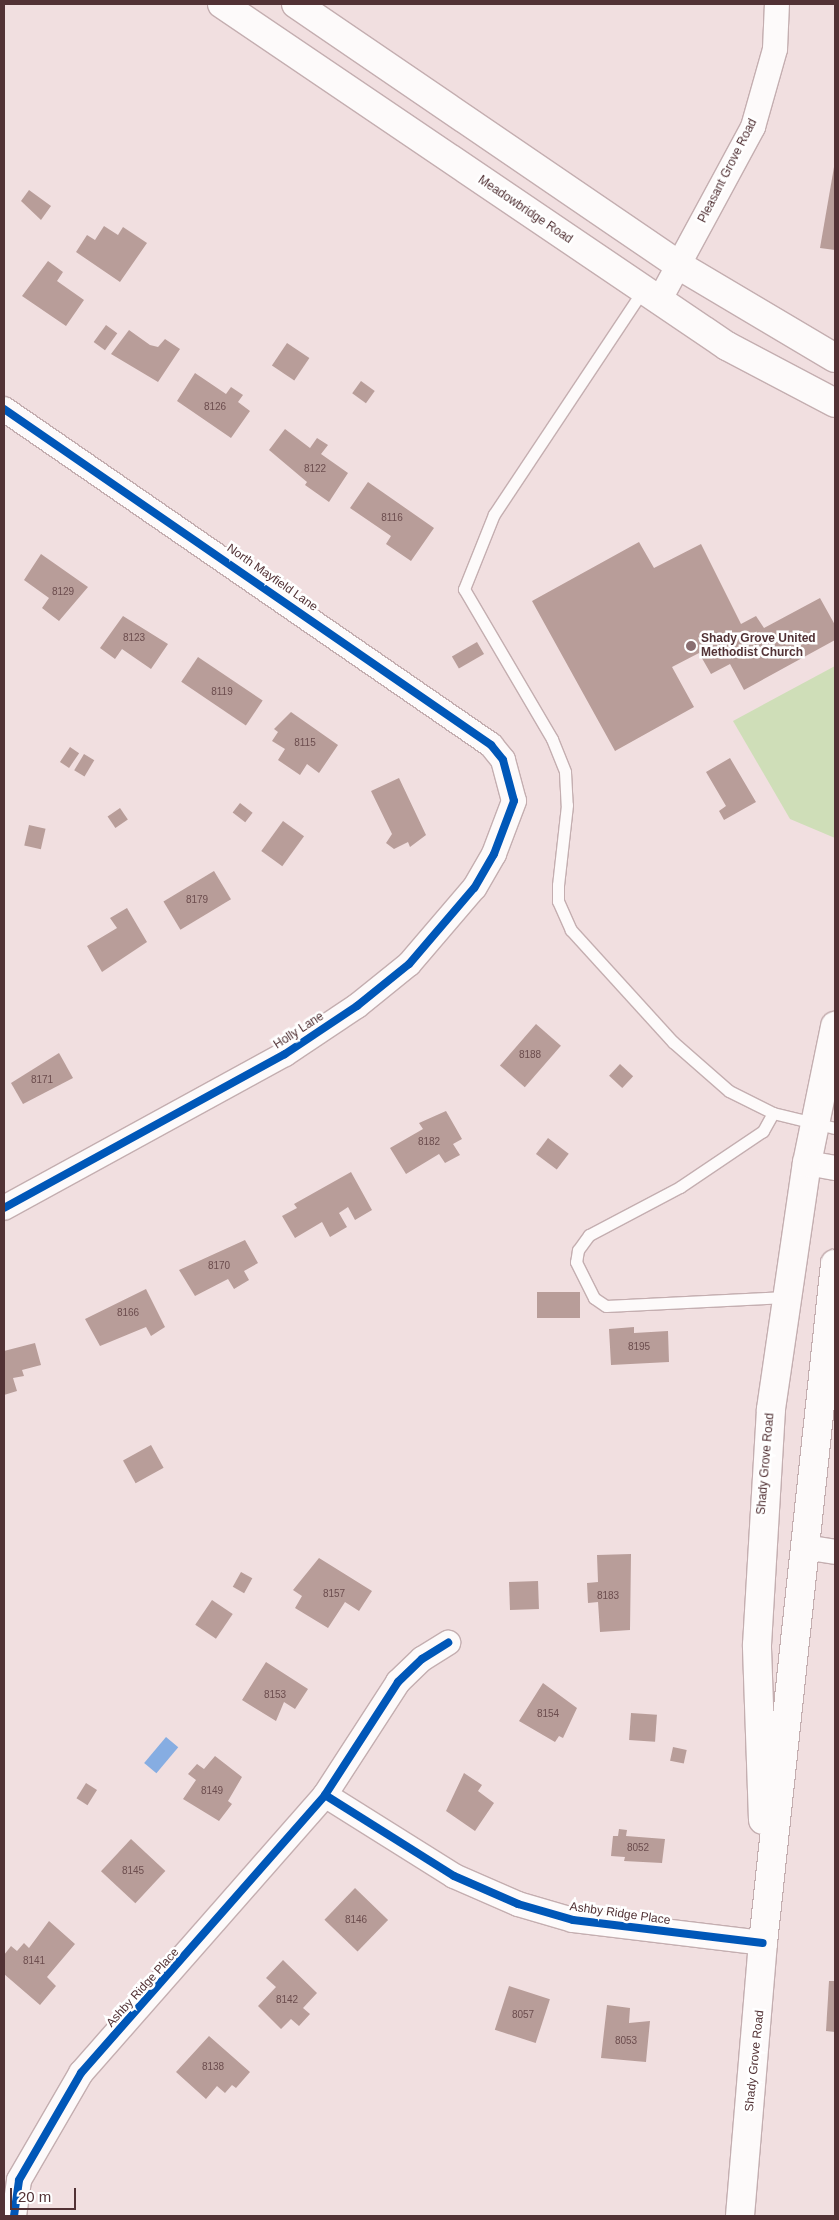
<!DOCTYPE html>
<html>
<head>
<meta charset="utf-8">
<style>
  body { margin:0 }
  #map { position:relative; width:839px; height:2220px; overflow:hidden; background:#f1dfe0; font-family:Arial,sans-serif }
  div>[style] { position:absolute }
  .green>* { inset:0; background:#cfdeb8 }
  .water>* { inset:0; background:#86ade2; transform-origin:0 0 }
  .building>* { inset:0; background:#b89d99; transform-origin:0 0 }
  .roads { filter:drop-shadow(1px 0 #c4aeb0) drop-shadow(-1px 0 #c4aeb0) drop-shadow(0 1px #c4aeb0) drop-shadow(0 -1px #c4aeb0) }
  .lane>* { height:11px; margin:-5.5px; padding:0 5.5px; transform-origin:5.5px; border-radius:5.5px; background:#fdfafa }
  .street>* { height:24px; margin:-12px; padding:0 12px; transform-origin:12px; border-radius:12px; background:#fdfafa }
  .secondary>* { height:28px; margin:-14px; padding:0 14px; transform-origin:14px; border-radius:14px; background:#fdfafa }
  .cycleway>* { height:8px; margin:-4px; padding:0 4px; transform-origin:4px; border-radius:4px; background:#0057b8 }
  .dots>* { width:14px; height:14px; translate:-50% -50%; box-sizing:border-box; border:2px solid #fff; border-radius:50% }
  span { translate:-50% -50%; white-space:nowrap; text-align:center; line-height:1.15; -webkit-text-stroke:5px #fff; paint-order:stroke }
  .number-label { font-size:10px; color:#6c4d4e }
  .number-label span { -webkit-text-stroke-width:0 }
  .street-label { font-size:12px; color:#523235 }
  .poi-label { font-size:12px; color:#523235; font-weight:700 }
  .left { translate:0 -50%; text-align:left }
  .frame { position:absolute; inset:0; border:5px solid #523235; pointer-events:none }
  .scale { position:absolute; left:10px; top:2188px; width:66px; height:22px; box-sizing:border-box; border:2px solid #523235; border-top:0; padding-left:6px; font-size:15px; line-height:18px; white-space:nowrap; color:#523235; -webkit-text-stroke:4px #fff; paint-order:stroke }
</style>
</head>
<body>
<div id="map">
  <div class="green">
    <i style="clip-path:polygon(835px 666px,835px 838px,790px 819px,733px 721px)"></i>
  </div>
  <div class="water">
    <i style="left:166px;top:1737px;width:16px;height:34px;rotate:40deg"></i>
  </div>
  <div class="building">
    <i style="clip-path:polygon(834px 167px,835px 167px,835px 250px,820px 248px)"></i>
    <i style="clip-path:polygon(29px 190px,51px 206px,41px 220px,21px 201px)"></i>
    <i style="clip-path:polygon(104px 226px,118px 235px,123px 227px,147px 243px,120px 282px,76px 252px,87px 235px,95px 240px)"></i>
    <i style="clip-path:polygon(48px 261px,63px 272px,57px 281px,84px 300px,66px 326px,22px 296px)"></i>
    <i style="left:106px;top:325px;width:14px;height:21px;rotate:36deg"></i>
    <i style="clip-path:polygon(129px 330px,150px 345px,158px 347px,165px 339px,180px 349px,158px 382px,111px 354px)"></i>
    <i style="left:287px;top:343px;width:27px;height:27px;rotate:34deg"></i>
    <i style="clip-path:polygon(195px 373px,226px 394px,231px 387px,243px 395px,238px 402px,250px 411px,231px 438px,177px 401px)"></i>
    <i style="left:361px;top:381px;width:17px;height:15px;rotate:36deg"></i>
    <i style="clip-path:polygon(285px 429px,310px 448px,317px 438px,328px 445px,321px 454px,348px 473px,329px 502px,305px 485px,307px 482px,269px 450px)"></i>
    <i style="clip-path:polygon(368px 482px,434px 528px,411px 561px,386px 544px,391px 536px,350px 508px)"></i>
    <i style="clip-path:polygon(639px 542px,654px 568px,701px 544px,741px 624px,756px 616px,764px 628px,820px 598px,835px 625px,835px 640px,744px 690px,730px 664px,711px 674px,699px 653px,672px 667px,694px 707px,615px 751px,532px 601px)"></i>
    <i style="clip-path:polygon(41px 554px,88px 587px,59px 621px,42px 608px,49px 598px,24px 580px)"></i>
    <i style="clip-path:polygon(123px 616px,168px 644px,151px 669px,122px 649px,115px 659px,100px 648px)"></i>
    <i style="left:477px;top:642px;width:14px;height:29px;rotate:60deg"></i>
    <i style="left:198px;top:657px;width:78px;height:30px;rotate:34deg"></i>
    <i style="clip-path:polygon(291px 712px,338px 745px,319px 773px,307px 764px,300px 775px,278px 760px,285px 749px,272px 741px,278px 732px,274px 729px)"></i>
    <i style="left:70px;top:747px;width:11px;height:18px;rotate:34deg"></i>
    <i style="left:84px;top:754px;width:12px;height:19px;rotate:31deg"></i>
    <i style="clip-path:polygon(730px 758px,756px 802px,724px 820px,719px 811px,726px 806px,706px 772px)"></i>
    <i style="clip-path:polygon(399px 778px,426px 835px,410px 847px,408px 842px,394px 849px,386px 843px,392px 834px,371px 791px)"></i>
    <i style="left:240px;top:803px;width:16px;height:12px;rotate:38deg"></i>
    <i style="left:120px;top:808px;width:14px;height:15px;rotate:56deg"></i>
    <i style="left:283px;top:821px;width:26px;height:37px;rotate:36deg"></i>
    <i style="left:29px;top:825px;width:17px;height:21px;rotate:13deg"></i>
    <i style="left:214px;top:871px;width:33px;height:59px;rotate:59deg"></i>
    <i style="clip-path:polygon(127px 908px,147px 942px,102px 972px,87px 946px,117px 928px,110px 918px)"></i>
    <i style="left:536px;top:1024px;width:33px;height:55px;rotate:41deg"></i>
    <i style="clip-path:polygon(59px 1053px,73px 1078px,23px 1104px,11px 1083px)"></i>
    <i style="left:620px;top:1064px;width:18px;height:16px;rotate:43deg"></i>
    <i style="clip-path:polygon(446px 1111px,462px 1139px,453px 1144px,460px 1155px,445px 1163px,439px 1154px,406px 1174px,390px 1148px,423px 1129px,419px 1123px)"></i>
    <i style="left:548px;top:1138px;width:26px;height:20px;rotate:37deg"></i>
    <i style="clip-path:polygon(351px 1172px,372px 1210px,355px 1220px,348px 1207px,339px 1213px,347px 1227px,330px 1237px,322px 1222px,295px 1238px,282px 1216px,297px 1208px,294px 1204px)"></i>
    <i style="clip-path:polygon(245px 1240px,258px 1263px,244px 1271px,249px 1280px,234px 1289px,228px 1279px,195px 1296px,179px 1270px)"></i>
    <i style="clip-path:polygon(146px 1289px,165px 1327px,151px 1336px,146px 1327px,100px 1346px,85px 1319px)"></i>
    <i style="left:537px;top:1292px;width:43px;height:26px"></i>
    <i style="clip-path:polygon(634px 1327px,634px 1333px,668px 1331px,669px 1362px,611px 1365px,609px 1329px)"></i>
    <i style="clip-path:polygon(35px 1343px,41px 1365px,22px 1370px,24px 1376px,13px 1378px,17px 1391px,4px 1395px,4px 1351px)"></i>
    <i style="left:151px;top:1445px;width:26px;height:32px;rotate:61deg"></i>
    <i style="clip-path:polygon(631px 1554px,630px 1630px,600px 1632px,598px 1602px,588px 1603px,587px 1583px,598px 1582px,597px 1555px)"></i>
    <i style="clip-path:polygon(319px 1558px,372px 1591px,359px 1611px,345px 1602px,328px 1628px,295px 1608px,302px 1596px,293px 1590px)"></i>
    <i style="left:241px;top:1572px;width:13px;height:17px;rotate:29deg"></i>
    <i style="left:538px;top:1581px;width:28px;height:29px;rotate:88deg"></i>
    <i style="left:212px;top:1600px;width:25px;height:30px;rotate:34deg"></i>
    <i style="clip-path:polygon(266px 1662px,308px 1689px,295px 1709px,284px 1702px,276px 1721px,242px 1700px)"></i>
    <i style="clip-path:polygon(543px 1683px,577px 1708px,563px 1738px,559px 1736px,555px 1742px,519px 1721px)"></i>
    <i style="left:631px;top:1713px;width:26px;height:27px;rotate:4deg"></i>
    <i style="left:673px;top:1747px;width:14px;height:14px;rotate:12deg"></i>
    <i style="clip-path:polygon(215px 1756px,242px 1777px,228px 1801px,232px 1804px,219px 1821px,183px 1799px,196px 1780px,188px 1774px,197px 1764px,204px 1769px)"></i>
    <i style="clip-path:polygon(464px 1773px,482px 1785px,478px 1791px,494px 1803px,475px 1831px,446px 1811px)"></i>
    <i style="left:86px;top:1783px;width:13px;height:18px;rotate:32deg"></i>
    <i style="clip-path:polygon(619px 1829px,627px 1830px,626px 1836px,665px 1839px,662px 1863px,624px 1861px,625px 1857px,611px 1856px,613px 1836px,618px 1836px)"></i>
    <i style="left:131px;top:1839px;width:47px;height:44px;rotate:43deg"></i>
    <i style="left:355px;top:1888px;width:46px;height:44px;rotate:44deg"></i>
    <i style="clip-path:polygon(49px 1921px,75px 1944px,47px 1977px,56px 1986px,40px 2005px,4px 1974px,4px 1955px,11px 1946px,17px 1951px,24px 1943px,29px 1948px)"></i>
    <i style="clip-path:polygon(283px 1960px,317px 1993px,303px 2008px,310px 2014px,299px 2026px,291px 2019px,281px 2029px,258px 2006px,276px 1987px,266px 1978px)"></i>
    <i style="clip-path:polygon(829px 1981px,835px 1981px,835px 2032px,826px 2031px)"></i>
    <i style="left:509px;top:1986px;width:43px;height:46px;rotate:18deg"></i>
    <i style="clip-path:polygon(607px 2005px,630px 2008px,629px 2023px,650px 2021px,646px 2062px,601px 2058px)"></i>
    <i style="clip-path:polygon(209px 2036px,250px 2072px,236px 2088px,232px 2085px,225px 2093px,217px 2086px,206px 2099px,176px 2072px)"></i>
  </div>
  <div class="roads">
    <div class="lane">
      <i style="left:643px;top:290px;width:269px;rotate:123.6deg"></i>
      <i style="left:494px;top:514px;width:81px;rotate:111.8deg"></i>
      <i style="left:464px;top:589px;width:174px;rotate:59.6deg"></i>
      <i style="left:552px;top:739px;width:35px;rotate:68deg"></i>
      <i style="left:565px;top:772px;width:33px;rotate:87deg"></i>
      <i style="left:567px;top:805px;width:81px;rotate:96.4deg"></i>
      <i style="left:558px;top:885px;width:16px;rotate:90deg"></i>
      <i style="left:558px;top:901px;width:32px;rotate:66deg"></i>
      <i style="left:571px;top:930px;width:151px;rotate:47.7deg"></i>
      <i style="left:673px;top:1042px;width:74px;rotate:41.2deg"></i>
      <i style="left:729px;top:1091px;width:49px;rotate:26.6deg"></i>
      <i style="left:773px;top:1113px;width:64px;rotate:13.6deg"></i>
      <i style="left:773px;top:1113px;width:21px;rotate:119deg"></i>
      <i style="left:763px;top:1131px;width:100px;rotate:146deg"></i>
      <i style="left:680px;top:1187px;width:103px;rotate:152.2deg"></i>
      <i style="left:589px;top:1235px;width:19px;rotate:126deg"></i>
      <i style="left:578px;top:1250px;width:12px;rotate:99deg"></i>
      <i style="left:576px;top:1262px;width:40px;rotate:63.4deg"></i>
      <i style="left:594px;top:1298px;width:14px;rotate:34deg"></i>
      <i style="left:606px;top:1306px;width:180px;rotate:-2.9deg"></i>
    </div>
    <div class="street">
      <i style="left:659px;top:301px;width:198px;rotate:-61.6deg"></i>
      <i style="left:753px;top:127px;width:81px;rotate:-74.2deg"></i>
      <i style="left:775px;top:49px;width:45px;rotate:-87.5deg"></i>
      <i style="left:4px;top:409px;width:592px;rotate:34.6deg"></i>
      <i style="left:491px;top:745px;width:19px;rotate:51deg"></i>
      <i style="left:503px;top:760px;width:42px;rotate:75deg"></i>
      <i style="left:514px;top:801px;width:57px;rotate:110.7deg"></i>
      <i style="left:494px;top:854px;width:39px;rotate:120deg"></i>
      <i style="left:474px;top:888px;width:100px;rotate:130.5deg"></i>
      <i style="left:409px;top:964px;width:67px;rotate:141.1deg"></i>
      <i style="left:357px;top:1006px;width:87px;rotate:146.3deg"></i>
      <i style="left:285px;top:1054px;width:320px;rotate:151.3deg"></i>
      <i style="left:807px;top:1163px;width:28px;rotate:10deg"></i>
      <i style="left:804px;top:1547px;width:31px;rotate:9deg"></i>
      <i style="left:325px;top:1795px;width:152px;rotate:32.1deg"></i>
      <i style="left:454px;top:1876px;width:70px;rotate:23.6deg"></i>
      <i style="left:518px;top:1904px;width:57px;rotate:16.2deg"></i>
      <i style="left:573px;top:1920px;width:191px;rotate:6.9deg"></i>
      <i style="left:14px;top:2216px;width:36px;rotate:-82deg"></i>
      <i style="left:19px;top:2180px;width:124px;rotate:-59.9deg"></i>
      <i style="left:81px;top:2073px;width:370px;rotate:-48.7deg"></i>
      <i style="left:325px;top:1795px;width:135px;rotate:-57.1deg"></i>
      <i style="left:398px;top:1682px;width:33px;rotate:-44deg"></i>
      <i style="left:422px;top:1659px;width:31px;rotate:-32deg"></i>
    </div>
    <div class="secondary">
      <i style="left:222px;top:4px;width:610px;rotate:34.11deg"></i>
      <i style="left:727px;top:346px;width:122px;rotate:27.8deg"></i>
      <i style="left:296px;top:4px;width:465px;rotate:34.3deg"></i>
      <i style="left:680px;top:266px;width:180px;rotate:30.7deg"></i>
      <i style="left:763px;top:1820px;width:175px;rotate:-92deg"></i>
      <i style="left:757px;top:1645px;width:236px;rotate:-86.6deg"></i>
      <i style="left:771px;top:1409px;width:249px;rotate:-81.7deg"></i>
      <i style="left:807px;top:1163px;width:140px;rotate:-78.4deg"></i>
      <i style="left:740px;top:2216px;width:274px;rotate:-85.2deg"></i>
      <i style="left:763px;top:1943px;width:683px;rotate:-83.95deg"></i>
    </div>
  </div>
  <div class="cycleway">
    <i style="left:4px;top:409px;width:592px;rotate:34.6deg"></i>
    <i style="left:491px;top:745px;width:19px;rotate:51deg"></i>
    <i style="left:503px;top:760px;width:42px;rotate:75deg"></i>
    <i style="left:514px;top:801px;width:57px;rotate:110.7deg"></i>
    <i style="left:494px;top:854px;width:39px;rotate:120deg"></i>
    <i style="left:474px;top:888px;width:100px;rotate:130.5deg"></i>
    <i style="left:409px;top:964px;width:67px;rotate:141.1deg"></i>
    <i style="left:357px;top:1006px;width:87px;rotate:146.3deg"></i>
    <i style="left:285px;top:1054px;width:320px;rotate:151.3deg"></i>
    <i style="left:325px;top:1795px;width:152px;rotate:32.1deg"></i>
    <i style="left:454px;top:1876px;width:70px;rotate:23.6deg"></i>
    <i style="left:518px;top:1904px;width:57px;rotate:16.2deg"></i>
    <i style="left:573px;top:1920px;width:191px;rotate:6.9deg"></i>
    <i style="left:14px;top:2216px;width:36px;rotate:-82deg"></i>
    <i style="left:19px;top:2180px;width:124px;rotate:-59.9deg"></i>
    <i style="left:81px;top:2073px;width:370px;rotate:-48.7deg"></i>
    <i style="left:325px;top:1795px;width:135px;rotate:-57.1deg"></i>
    <i style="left:398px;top:1682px;width:33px;rotate:-44deg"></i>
    <i style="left:422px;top:1659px;width:31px;rotate:-32deg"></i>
  </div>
  <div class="dots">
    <i style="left:691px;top:646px;background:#8a6f71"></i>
  </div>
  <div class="number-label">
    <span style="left:215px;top:407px">8126</span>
    <span style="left:315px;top:469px">8122</span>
    <span style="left:392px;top:518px">8116</span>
    <span style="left:63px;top:592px">8129</span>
    <span style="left:134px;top:638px">8123</span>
    <span style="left:222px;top:692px">8119</span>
    <span style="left:305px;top:743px">8115</span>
    <span style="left:197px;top:900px">8179</span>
    <span style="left:530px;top:1055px">8188</span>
    <span style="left:42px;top:1080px">8171</span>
    <span style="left:429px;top:1142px">8182</span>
    <span style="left:219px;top:1266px">8170</span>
    <span style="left:128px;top:1313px">8166</span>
    <span style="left:639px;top:1347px">8195</span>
    <span style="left:334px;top:1594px">8157</span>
    <span style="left:608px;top:1596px">8183</span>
    <span style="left:275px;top:1695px">8153</span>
    <span style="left:548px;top:1714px">8154</span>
    <span style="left:212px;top:1791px">8149</span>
    <span style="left:638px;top:1848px">8052</span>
    <span style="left:133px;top:1871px">8145</span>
    <span style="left:356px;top:1920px">8146</span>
    <span style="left:34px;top:1961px">8141</span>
    <span style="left:287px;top:2000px">8142</span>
    <span style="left:523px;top:2015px">8057</span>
    <span style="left:626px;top:2041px">8053</span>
    <span style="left:213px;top:2067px">8138</span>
  </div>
  <div class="street-label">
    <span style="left:728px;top:171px;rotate:-63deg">Pleasant Grove Road</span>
    <span style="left:525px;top:210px;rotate:34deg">Meadowbridge Road</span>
    <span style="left:272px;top:578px;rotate:35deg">North Mayfield Lane</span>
    <span style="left:299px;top:1031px;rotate:-33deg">Holly Lane</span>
    <span style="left:766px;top:1464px;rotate:-85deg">Shady Grove Road</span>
    <span style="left:620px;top:1914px;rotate:8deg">Ashby Ridge Place</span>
    <span style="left:143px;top:1988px;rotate:-48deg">Ashby Ridge Place</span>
    <span style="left:755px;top:2061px;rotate:-84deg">Shady Grove Road</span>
  </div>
  <div class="poi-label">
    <span class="left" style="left:701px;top:646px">Shady Grove United<br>Methodist Church</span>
  </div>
  <div class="frame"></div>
  <div class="scale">20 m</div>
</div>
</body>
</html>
